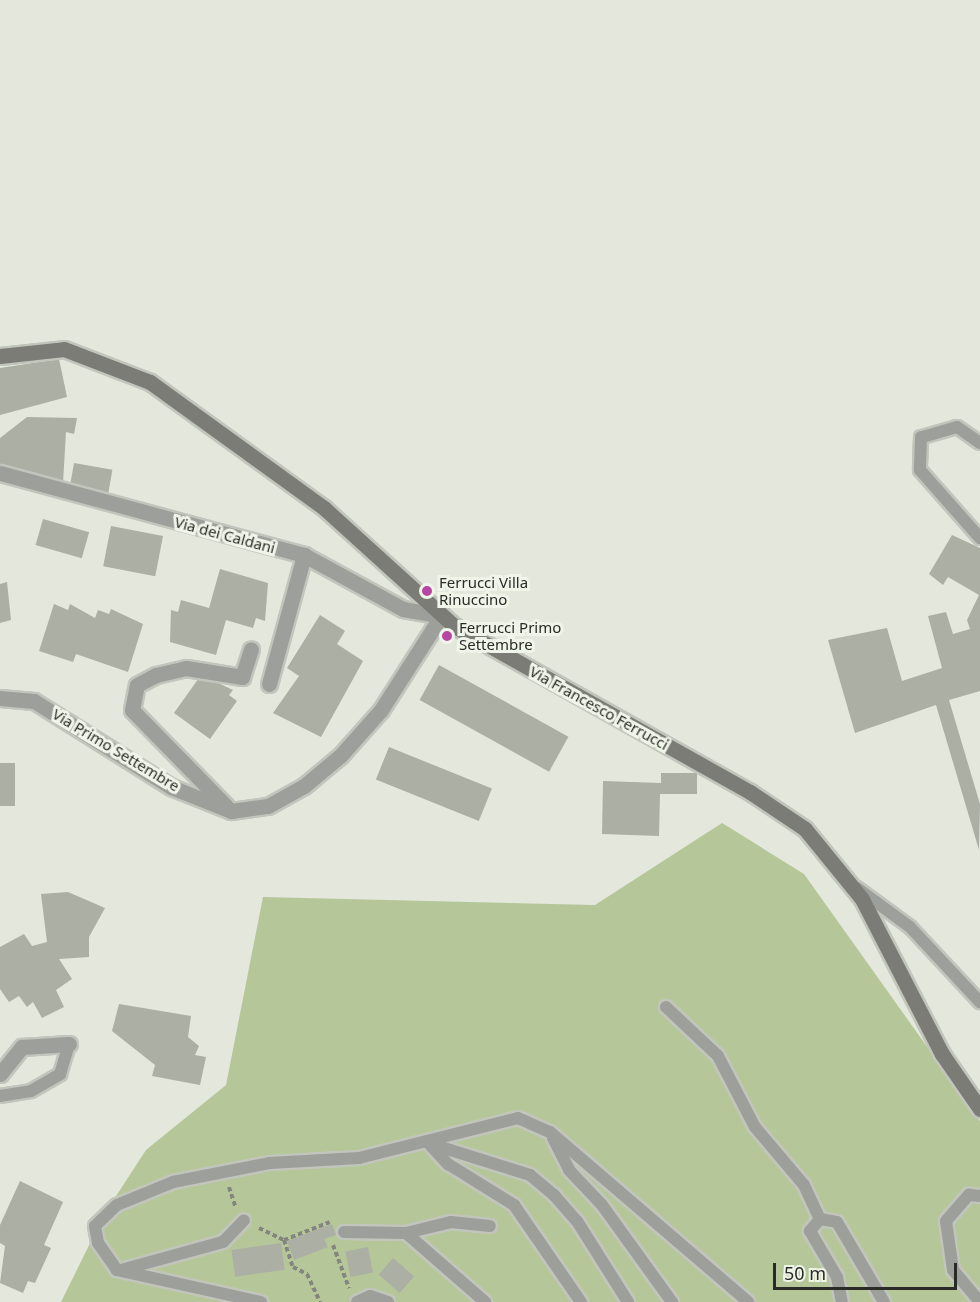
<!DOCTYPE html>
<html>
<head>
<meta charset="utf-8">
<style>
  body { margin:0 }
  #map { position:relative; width:980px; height:1302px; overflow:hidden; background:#e3e7dc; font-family:"Noto Sans",sans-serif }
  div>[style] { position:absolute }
  .green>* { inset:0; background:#b5c799 }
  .building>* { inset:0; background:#abafa4; transform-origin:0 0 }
  .path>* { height:4px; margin-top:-2px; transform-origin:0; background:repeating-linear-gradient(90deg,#83857e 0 4.5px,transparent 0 7.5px) }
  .roads { filter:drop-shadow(2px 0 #c2c5bb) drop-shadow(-2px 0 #c2c5bb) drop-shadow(0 2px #c2c5bb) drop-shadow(0 -2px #c2c5bb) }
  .lane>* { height:12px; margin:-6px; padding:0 6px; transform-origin:6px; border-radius:6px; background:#9d9f9a }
  .street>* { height:15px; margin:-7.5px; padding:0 7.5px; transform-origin:7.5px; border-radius:7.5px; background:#9d9f9a }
  .secondary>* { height:15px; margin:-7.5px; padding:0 7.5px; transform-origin:7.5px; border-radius:7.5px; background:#7a7c75 }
  .dots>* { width:16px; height:16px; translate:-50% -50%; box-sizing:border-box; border:3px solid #f0f5e9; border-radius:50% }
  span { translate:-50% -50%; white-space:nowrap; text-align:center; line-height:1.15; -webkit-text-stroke:6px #f0f5e9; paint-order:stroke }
  .street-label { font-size:15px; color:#2a2b27 }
  .poi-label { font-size:15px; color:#2a2b27 }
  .left { translate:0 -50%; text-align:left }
  .scale { position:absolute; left:773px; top:1263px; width:184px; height:27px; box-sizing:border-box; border:3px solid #2a2b27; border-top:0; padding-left:8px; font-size:18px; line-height:21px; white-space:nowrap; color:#2a2b27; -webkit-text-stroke:4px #f0f5e9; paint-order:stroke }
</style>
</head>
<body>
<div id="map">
  <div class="green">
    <i style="clip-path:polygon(722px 823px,804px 874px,980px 1121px,980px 1302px,61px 1302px,105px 1213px,146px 1150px,226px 1085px,263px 897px,595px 905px)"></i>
  </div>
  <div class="building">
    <i style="clip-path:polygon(59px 359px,67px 397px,0 415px,0 368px)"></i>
    <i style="clip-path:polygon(27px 417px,77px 418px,74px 434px,66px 432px,63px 483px,0 471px,0 438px)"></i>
    <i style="left:74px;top:463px;width:39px;height:24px;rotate:10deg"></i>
    <i style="left:43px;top:519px;width:48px;height:27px;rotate:16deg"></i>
    <i style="left:111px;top:526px;width:53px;height:41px;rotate:11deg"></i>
    <i style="clip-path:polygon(952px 535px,980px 548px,980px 691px,949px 700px,980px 804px,979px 850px,936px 705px,855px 733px,828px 640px,887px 628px,902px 681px,942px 668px,928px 616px,946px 612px,953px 634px,970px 629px,967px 620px,979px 595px,948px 577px,943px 585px,929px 574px)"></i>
    <i style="clip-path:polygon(220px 569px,268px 583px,265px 621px,256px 618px,253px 628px,226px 620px,216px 655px,170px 642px,171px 610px,178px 612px,181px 600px,209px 608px)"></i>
    <i style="clip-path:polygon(7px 582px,11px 620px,0 623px,0 584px)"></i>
    <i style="clip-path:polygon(54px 604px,68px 610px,70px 604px,95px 618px,98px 610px,109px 614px,111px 609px,143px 624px,128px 672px,76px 654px,73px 662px,39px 651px)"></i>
    <i style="clip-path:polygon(320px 615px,345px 631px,337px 644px,363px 661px,321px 737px,273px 713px,299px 676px,287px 668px)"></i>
    <i style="left:439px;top:665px;width:148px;height:40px;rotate:29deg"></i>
    <i style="clip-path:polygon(201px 675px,233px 690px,229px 695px,237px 701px,210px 739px,174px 713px)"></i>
    <i style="left:389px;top:747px;width:111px;height:35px;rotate:22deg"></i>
    <i style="left:0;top:763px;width:15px;height:43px"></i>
    <i style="clip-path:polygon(661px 773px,697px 773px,697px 794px,660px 794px,659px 836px,602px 834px,603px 781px,661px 783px)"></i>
    <i style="clip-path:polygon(68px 892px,105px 908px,89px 937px,89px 957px,59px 959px,72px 979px,56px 990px,64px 1007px,42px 1018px,33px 1002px,27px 1007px,19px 996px,9px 1002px,0 989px,0 947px,24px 934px,32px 946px,47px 942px,41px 894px)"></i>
    <i style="clip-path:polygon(119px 1004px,191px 1016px,188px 1037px,199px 1046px,195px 1055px,206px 1057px,200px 1085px,152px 1076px,155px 1065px,112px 1031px)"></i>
    <i style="clip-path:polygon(20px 1181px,63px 1202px,44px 1245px,51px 1248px,35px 1283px,28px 1281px,23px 1293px,0 1283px,5px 1246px,0 1243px,0 1225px)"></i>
    <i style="clip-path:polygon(332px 1224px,336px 1235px,324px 1239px,328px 1247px,294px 1260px,287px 1241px)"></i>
    <i style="left:281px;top:1243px;width:27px;height:50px;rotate:82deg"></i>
    <i style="left:368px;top:1247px;width:26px;height:23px;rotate:79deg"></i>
    <i style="left:393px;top:1258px;width:28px;height:22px;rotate:41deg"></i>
  </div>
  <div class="path">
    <i style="left:229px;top:1187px;width:20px;rotate:72deg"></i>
    <i style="left:259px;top:1228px;width:28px;rotate:26deg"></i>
    <i style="left:284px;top:1240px;width:28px;rotate:72deg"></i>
    <i style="left:293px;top:1267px;width:16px;rotate:27deg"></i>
    <i style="left:307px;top:1274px;width:31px;rotate:65deg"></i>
    <i style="left:284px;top:1240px;width:49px;rotate:-21.4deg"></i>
    <i style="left:333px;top:1245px;width:46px;rotate:69.6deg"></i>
  </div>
  <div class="roads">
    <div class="lane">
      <i style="left:980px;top:443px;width:28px;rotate:-145deg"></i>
      <i style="left:957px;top:427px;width:37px;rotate:164deg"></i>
      <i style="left:921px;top:437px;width:33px;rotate:92deg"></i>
      <i style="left:920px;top:470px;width:91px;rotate:48.6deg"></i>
      <i style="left:857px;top:888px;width:66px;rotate:36.3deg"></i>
      <i style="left:910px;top:927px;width:103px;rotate:47deg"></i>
      <i style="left:666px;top:1007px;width:71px;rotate:43.3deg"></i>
      <i style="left:718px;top:1056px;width:80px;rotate:62.5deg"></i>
      <i style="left:755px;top:1127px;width:76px;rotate:49.8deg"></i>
      <i style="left:804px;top:1185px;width:38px;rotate:65deg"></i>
      <i style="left:820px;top:1219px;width:16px;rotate:130deg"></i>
      <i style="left:810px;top:1231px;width:53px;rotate:59.6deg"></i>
      <i style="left:837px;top:1277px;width:25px;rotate:79deg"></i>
      <i style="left:0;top:1096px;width:31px;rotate:-9deg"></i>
      <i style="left:31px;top:1091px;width:34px;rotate:-30deg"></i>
      <i style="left:60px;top:1074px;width:31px;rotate:-73deg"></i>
      <i style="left:553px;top:1138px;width:36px;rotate:63deg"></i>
      <i style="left:569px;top:1170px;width:48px;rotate:46.7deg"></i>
      <i style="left:602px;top:1205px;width:120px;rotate:54.2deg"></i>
      <i style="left:428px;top:1143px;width:107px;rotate:17.4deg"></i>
      <i style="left:530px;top:1175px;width:31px;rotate:40deg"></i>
      <i style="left:554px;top:1195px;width:35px;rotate:49deg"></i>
      <i style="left:577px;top:1221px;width:96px;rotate:57.8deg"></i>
      <i style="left:431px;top:1146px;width:25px;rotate:47deg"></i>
      <i style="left:448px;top:1164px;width:78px;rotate:31.8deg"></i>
      <i style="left:514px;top:1205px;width:118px;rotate:55.4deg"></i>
      <i style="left:820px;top:1219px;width:17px;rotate:10deg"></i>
      <i style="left:837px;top:1222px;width:93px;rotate:59.6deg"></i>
      <i style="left:344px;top:1232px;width:62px;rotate:0.9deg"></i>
      <i style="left:406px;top:1233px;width:105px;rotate:41.1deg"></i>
      <i style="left:406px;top:1233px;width:46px;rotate:-13.7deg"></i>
      <i style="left:451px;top:1222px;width:39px;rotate:6deg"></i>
      <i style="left:121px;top:1270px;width:106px;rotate:-15.4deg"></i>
      <i style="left:223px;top:1242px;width:30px;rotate:-46deg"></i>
      <i style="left:261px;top:1302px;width:148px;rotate:-167.5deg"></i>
      <i style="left:117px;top:1270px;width:33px;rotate:-125deg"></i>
      <i style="left:98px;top:1243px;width:17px;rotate:-100deg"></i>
      <i style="left:95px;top:1226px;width:30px;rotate:-44deg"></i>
      <i style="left:117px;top:1205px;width:61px;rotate:-22.3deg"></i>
      <i style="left:173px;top:1182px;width:99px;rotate:-11.1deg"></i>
      <i style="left:270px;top:1163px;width:89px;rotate:-3.2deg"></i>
      <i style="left:359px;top:1158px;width:164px;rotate:-14.1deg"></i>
      <i style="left:518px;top:1118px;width:35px;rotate:24deg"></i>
      <i style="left:550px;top:1132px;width:261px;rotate:40.6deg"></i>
      <i style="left:357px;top:1302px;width:14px;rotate:-25deg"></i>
      <i style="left:370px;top:1296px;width:19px;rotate:18deg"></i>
      <i style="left:980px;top:1302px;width:42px;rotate:-130.2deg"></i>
      <i style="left:953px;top:1270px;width:49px;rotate:-98.1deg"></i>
      <i style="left:946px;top:1221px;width:35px;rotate:-49deg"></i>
      <i style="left:969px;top:1195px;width:11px;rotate:5deg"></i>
    </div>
    <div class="street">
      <i style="left:0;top:473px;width:315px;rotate:15.1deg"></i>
      <i style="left:304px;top:555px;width:113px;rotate:28.6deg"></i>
      <i style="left:403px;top:609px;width:39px;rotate:10deg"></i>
      <i style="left:269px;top:684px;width:134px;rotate:-74.8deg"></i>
      <i style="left:0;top:698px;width:34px;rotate:5deg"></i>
      <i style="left:34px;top:701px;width:162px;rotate:32.1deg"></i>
      <i style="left:171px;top:787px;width:65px;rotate:21.8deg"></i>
      <i style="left:231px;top:811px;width:37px;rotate:-8deg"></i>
      <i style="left:268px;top:806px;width:41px;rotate:-29.1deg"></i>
      <i style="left:304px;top:786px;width:48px;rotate:-40deg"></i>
      <i style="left:341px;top:755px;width:60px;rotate:-48.4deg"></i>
      <i style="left:381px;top:710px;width:112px;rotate:-57.4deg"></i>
      <i style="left:226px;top:806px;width:134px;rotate:-134.4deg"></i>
      <i style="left:132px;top:710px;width:25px;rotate:-79deg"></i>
      <i style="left:137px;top:685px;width:21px;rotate:-28deg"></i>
      <i style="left:156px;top:675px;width:31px;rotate:-13deg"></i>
      <i style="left:186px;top:668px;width:57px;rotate:9.1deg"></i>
      <i style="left:242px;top:677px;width:29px;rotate:-72deg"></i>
      <i style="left:0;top:1074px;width:35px;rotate:-51deg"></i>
      <i style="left:22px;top:1047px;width:47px;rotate:-3.7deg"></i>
    </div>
    <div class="secondary">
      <i style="left:0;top:356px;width:64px;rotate:-6.2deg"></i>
      <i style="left:64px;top:349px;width:92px;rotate:21deg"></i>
      <i style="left:150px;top:382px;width:215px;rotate:35.9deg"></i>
      <i style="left:324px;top:508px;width:176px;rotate:42.2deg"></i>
      <i style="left:454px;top:626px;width:339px;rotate:29.3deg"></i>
      <i style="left:750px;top:792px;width:66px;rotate:33.9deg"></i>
      <i style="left:805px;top:829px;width:90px;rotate:50.8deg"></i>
      <i style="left:862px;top:899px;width:174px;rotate:62.7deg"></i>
      <i style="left:942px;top:1054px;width:67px;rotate:55.4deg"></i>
    </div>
  </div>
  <div class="dots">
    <i style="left:427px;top:591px;background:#b646a3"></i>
    <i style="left:447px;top:636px;background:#b646a3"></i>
  </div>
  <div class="street-label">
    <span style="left:225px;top:535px;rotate:15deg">Via dei Caldani</span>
    <span style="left:599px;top:708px;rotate:29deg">Via Francesco Ferrucci</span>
    <span style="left:116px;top:750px;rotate:31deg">Via Primo Settembre</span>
  </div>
  <div class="poi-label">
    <span class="left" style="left:439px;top:591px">Ferrucci Villa<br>Rinuccino</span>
    <span class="left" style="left:459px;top:636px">Ferrucci Primo<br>Settembre</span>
  </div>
  <div class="scale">50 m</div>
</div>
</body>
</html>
